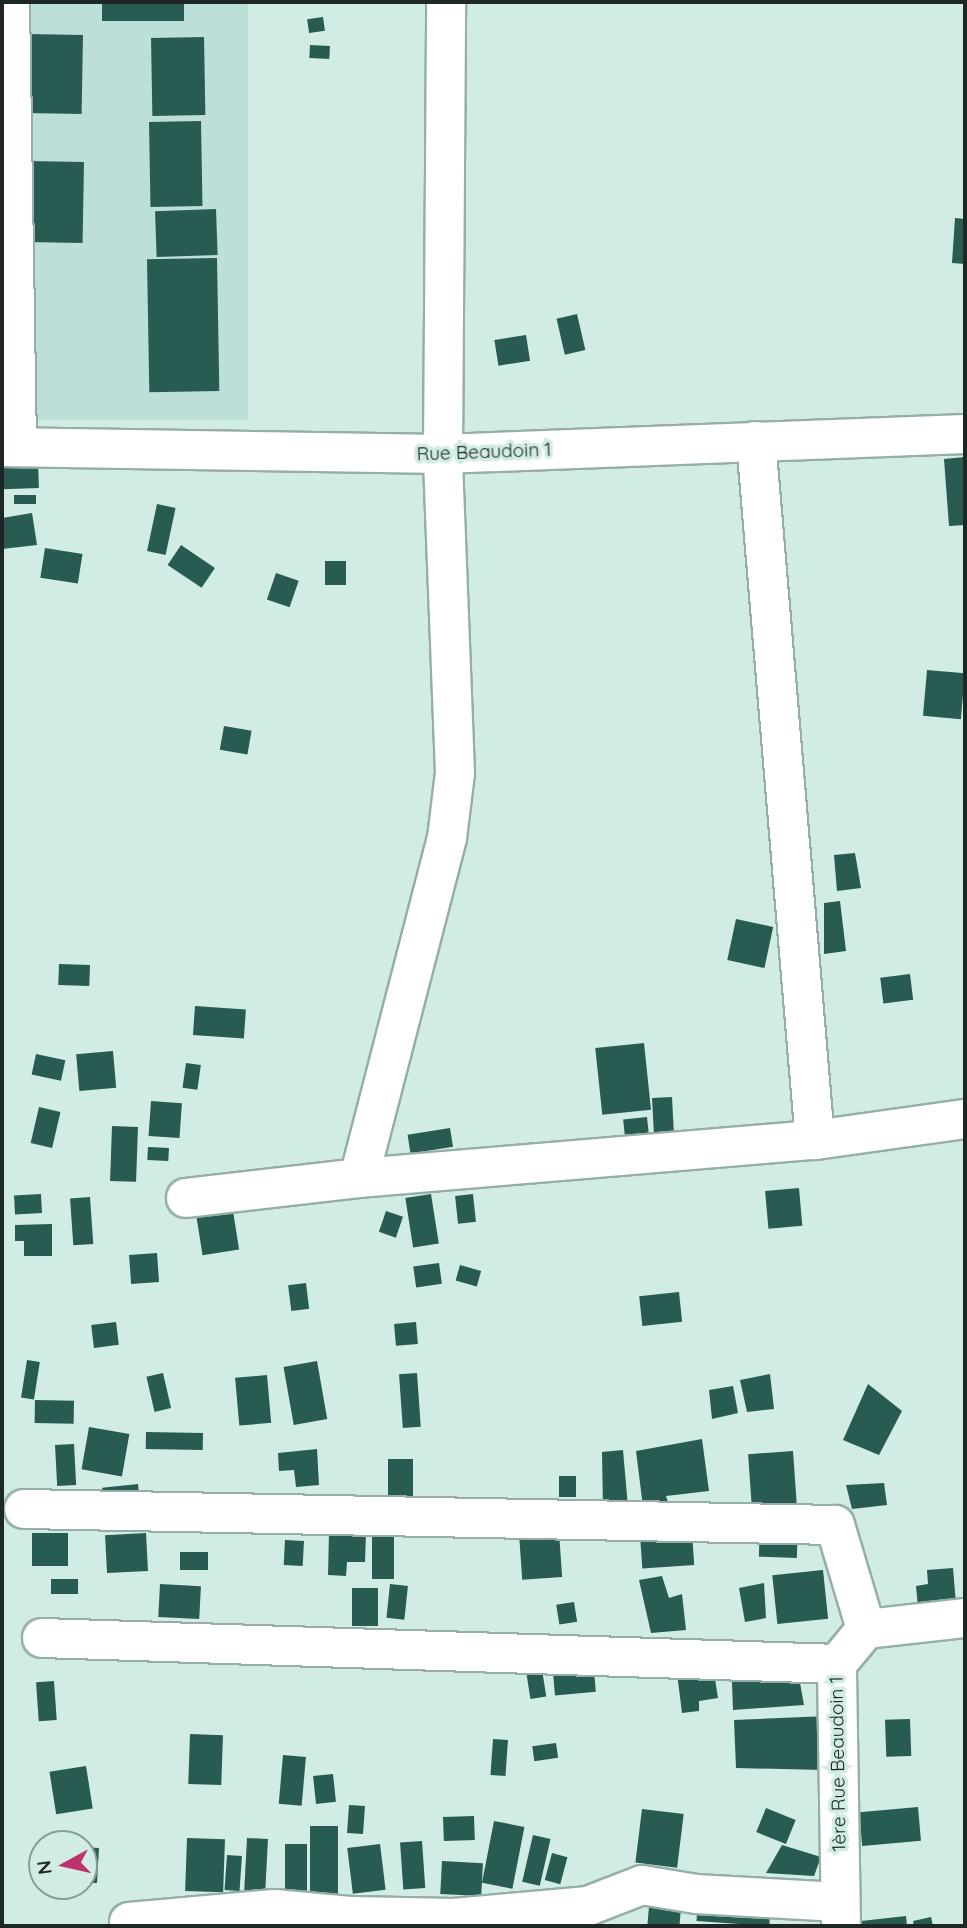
<!DOCTYPE html>
<html>
<head>
<meta charset="utf-8">
<style>
  body { margin:0 }
  #map { position:relative; width:967px; height:1928px; overflow:hidden; background:#d1ece5; font-family:Quicksand,sans-serif }
  div>[style] { position:absolute }
  .built>* { inset:0; background:#bcdfd7; transform-origin:0 0 }
  .building>* { inset:0; background:#285b51; transform-origin:0 0 }
  .roads { filter:drop-shadow(2px 0 #95aea8) drop-shadow(-2px 0 #95aea8) drop-shadow(0 2px #95aea8) drop-shadow(0 -2px #95aea8) }
  .minor>* { height:38px; margin:-19px; padding:0 19px; transform-origin:19px; border-radius:19px; background:#fff }
  span { translate:-50% -50%; white-space:nowrap; text-align:center; line-height:1.15; -webkit-text-stroke:7px #d1ece5; paint-order:stroke }
  .street-label { font-size:19px; color:#1d2725 }
  .frame { position:absolute; inset:0; border:4px solid #1d2725; pointer-events:none }
  .north { position:absolute; left:28px; top:1830px; width:70px; height:70px; box-sizing:border-box; background:#d1ece5; border:2px solid #899d98; border-radius:50%; rotate:262deg; font-size:19px; font-weight:700; line-height:28px; text-align:center; color:#1d2725 }
  .north::after { content:''; display:block; margin:auto; width:24px; height:32px; background:#bb326d; clip-path:polygon(50% 0,100% 100%,50% 72%,0 100%) }
</style>
</head>
<body>
<div id="map">
  <div class="built">
    <i style="left:13px;top:2px;width:235px;height:418px"></i>
  </div>
  <div class="building">
    <i style="left:102px;top:2px;width:82px;height:19px"></i>
    <i style="left:323px;top:17px;width:14px;height:16px;rotate:82deg"></i>
    <i style="left:27px;top:34px;width:56px;height:79px;rotate:1deg"></i>
    <i style="left:204px;top:37px;width:78px;height:53px;rotate:89deg"></i>
    <i style="left:310px;top:45px;width:20px;height:13px;rotate:3deg"></i>
    <i style="left:201px;top:121px;width:85px;height:52px;rotate:89deg"></i>
    <i style="left:27px;top:161px;width:57px;height:81px;rotate:1deg"></i>
    <i style="left:216px;top:209px;width:46px;height:61px;rotate:88deg"></i>
    <i style="clip-path:polygon(955px 218px,965px 219px,965px 264px,952px 263px)"></i>
    <i style="left:217px;top:258px;width:133px;height:70px;rotate:89deg"></i>
    <i style="left:577px;top:314px;width:37px;height:21px;rotate:77deg"></i>
    <i style="left:526px;top:335px;width:26px;height:32px;rotate:81deg"></i>
    <i style="clip-path:polygon(965px 457px,965px 525px,949px 526px,944px 459px)"></i>
    <i style="left:38px;top:462px;width:26px;height:36px;rotate:88deg"></i>
    <i style="left:36px;top:495px;width:9px;height:22px;rotate:90deg"></i>
    <i style="left:157px;top:504px;width:19px;height:48px;rotate:12deg"></i>
    <i style="clip-path:polygon(32px 513px,37px 545px,2px 549px,2px 518px)"></i>
    <i style="left:181px;top:545px;width:41px;height:24px;rotate:34deg"></i>
    <i style="left:45px;top:548px;width:38px;height:30px;rotate:9deg"></i>
    <i style="left:325px;top:561px;width:21px;height:24px"></i>
    <i style="left:276px;top:573px;width:24px;height:28px;rotate:19deg"></i>
    <i style="left:927px;top:670px;width:38px;height:46px;rotate:5deg"></i>
    <i style="left:224px;top:726px;width:28px;height:24px;rotate:10deg"></i>
    <i style="clip-path:polygon(855px 853px,861px 888px,837px 891px,834px 855px)"></i>
    <i style="clip-path:polygon(840px 901px,846px 951px,824px 954px,824px 903px)"></i>
    <i style="left:736px;top:919px;width:38px;height:42px;rotate:12deg"></i>
    <i style="left:59px;top:964px;width:31px;height:21px;rotate:2deg"></i>
    <i style="left:910px;top:974px;width:26px;height:30px;rotate:83deg"></i>
    <i style="left:195px;top:1006px;width:51px;height:29px;rotate:4deg"></i>
    <i style="left:644px;top:1043px;width:67px;height:49px;rotate:84deg"></i>
    <i style="left:113px;top:1051px;width:37px;height:37px;rotate:85deg"></i>
    <i style="left:36px;top:1054px;width:30px;height:21px;rotate:12deg"></i>
    <i style="left:186px;top:1063px;width:15px;height:25px;rotate:8deg"></i>
    <i style="left:672px;top:1097px;width:50px;height:20px;rotate:87deg"></i>
    <i style="left:151px;top:1101px;width:31px;height:35px;rotate:4deg"></i>
    <i style="left:39px;top:1107px;width:22px;height:37px;rotate:13deg"></i>
    <i style="left:647px;top:1117px;width:20px;height:24px;rotate:84deg"></i>
    <i style="left:112px;top:1126px;width:26px;height:55px;rotate:2deg"></i>
    <i style="left:450px;top:1128px;width:19px;height:43px;rotate:81deg"></i>
    <i style="left:148px;top:1147px;width:21px;height:13px;rotate:3deg"></i>
    <i style="left:799px;top:1188px;width:38px;height:34px;rotate:85deg"></i>
    <i style="left:41px;top:1194px;width:19px;height:27px;rotate:87deg"></i>
    <i style="left:431px;top:1194px;width:50px;height:26px;rotate:81deg"></i>
    <i style="left:473px;top:1194px;width:28px;height:18px;rotate:84deg"></i>
    <i style="left:90px;top:1197px;width:47px;height:20px;rotate:86deg"></i>
    <i style="left:233px;top:1211px;width:39px;height:37px;rotate:81deg"></i>
    <i style="left:386px;top:1211px;width:18px;height:22px;rotate:19deg"></i>
    <i style="clip-path:polygon(52px 1224px,52px 1256px,24px 1256px,24px 1241px,15px 1241px,15px 1225px)"></i>
    <i style="left:157px;top:1253px;width:29px;height:28px;rotate:86deg"></i>
    <i style="left:439px;top:1263px;width:21px;height:26px;rotate:82deg"></i>
    <i style="left:460px;top:1265px;width:22px;height:16px;rotate:16deg"></i>
    <i style="left:306px;top:1283px;width:26px;height:18px;rotate:83deg"></i>
    <i style="left:679px;top:1292px;width:30px;height:40px;rotate:84deg"></i>
    <i style="left:116px;top:1322px;width:23px;height:25px;rotate:83deg"></i>
    <i style="left:416px;top:1322px;width:22px;height:22px;rotate:85deg"></i>
    <i style="left:27px;top:1360px;width:13px;height:38px;rotate:9deg"></i>
    <i style="left:317px;top:1361px;width:59px;height:34px;rotate:80deg"></i>
    <i style="left:163px;top:1373px;width:36px;height:17px;rotate:77deg"></i>
    <i style="left:417px;top:1373px;width:54px;height:18px;rotate:86deg"></i>
    <i style="clip-path:polygon(770px 1374px,774px 1409px,747px 1412px,740px 1380px)"></i>
    <i style="left:267px;top:1375px;width:48px;height:32px;rotate:85deg"></i>
    <i style="clip-path:polygon(868px 1384px,902px 1411px,879px 1455px,843px 1440px)"></i>
    <i style="clip-path:polygon(733px 1386px,738px 1413px,712px 1419px,709px 1390px)"></i>
    <i style="left:35px;top:1400px;width:39px;height:23px;rotate:1deg"></i>
    <i style="left:89px;top:1427px;width:41px;height:43px;rotate:10deg"></i>
    <i style="left:146px;top:1432px;width:57px;height:17px;rotate:1deg"></i>
    <i style="clip-path:polygon(702px 1439px,709px 1491px,666px 1496px,669px 1505px,643px 1507px,636px 1451px)"></i>
    <i style="left:74px;top:1444px;width:41px;height:19px;rotate:87deg"></i>
    <i style="clip-path:polygon(317px 1449px,319px 1485px,296px 1487px,294px 1470px,279px 1471px,278px 1453px)"></i>
    <i style="clip-path:polygon(623px 1450px,628px 1507px,603px 1509px,602px 1452px)"></i>
    <i style="left:793px;top:1451px;width:63px;height:45px;rotate:86deg"></i>
    <i style="left:388px;top:1459px;width:25px;height:48px"></i>
    <i style="left:559px;top:1476px;width:17px;height:21px"></i>
    <i style="clip-path:polygon(884px 1483px,887px 1505px,852px 1509px,846px 1485px)"></i>
    <i style="left:138px;top:1484px;width:30px;height:36px;rotate:84deg"></i>
    <i style="left:798px;top:1524px;width:34px;height:38px;rotate:92deg"></i>
    <i style="left:372px;top:1529px;width:22px;height:50px"></i>
    <i style="clip-path:polygon(329px 1532px,366px 1533px,365px 1562px,347px 1562px,346px 1576px,328px 1575px)"></i>
    <i style="left:559px;top:1532px;width:45px;height:40px;rotate:86deg"></i>
    <i style="left:32px;top:1533px;width:36px;height:33px"></i>
    <i style="left:146px;top:1533px;width:38px;height:41px;rotate:87deg"></i>
    <i style="left:692px;top:1533px;width:32px;height:52px;rotate:86deg"></i>
    <i style="left:285px;top:1540px;width:19px;height:25px;rotate:3deg"></i>
    <i style="left:180px;top:1552px;width:28px;height:18px"></i>
    <i style="clip-path:polygon(953px 1568px,956px 1604px,918px 1608px,916px 1586px,928px 1584px,927px 1570px)"></i>
    <i style="left:823px;top:1570px;width:49px;height:51px;rotate:84deg"></i>
    <i style="clip-path:polygon(662px 1576px,669px 1598px,682px 1594px,686px 1630px,651px 1633px,639px 1580px)"></i>
    <i style="left:51px;top:1579px;width:27px;height:15px"></i>
    <i style="clip-path:polygon(764px 1583px,766px 1618px,745px 1622px,739px 1588px)"></i>
    <i style="left:160px;top:1584px;width:41px;height:33px;rotate:3deg"></i>
    <i style="left:390px;top:1584px;width:18px;height:34px;rotate:6deg"></i>
    <i style="left:352px;top:1588px;width:26px;height:38px"></i>
    <i style="left:574px;top:1602px;width:20px;height:18px;rotate:81deg"></i>
    <i style="left:592px;top:1648px;width:44px;height:41px;rotate:85deg"></i>
    <i style="clip-path:polygon(674px 1649px,712px 1660px,718px 1698px,699px 1701px,699px 1711px,682px 1713px)"></i>
    <i style="clip-path:polygon(794px 1649px,804px 1705px,733px 1710px,731px 1657px)"></i>
    <i style="left:540px;top:1657px;width:40px;height:16px;rotate:81deg"></i>
    <i style="left:54px;top:1681px;width:39px;height:18px;rotate:86deg"></i>
    <i style="clip-path:polygon(827px 1716px,823px 1770px,736px 1768px,734px 1720px)"></i>
    <i style="left:910px;top:1719px;width:37px;height:25px;rotate:88deg"></i>
    <i style="left:190px;top:1734px;width:33px;height:50px;rotate:2deg"></i>
    <i style="left:493px;top:1739px;width:15px;height:36px;rotate:4deg"></i>
    <i style="left:556px;top:1743px;width:15px;height:24px;rotate:82deg"></i>
    <i style="left:283px;top:1755px;width:23px;height:49px;rotate:5deg"></i>
    <i style="left:86px;top:1766px;width:43px;height:37px;rotate:81deg"></i>
    <i style="left:333px;top:1774px;width:28px;height:20px;rotate:84deg"></i>
    <i style="left:349px;top:1805px;width:16px;height:28px;rotate:4deg"></i>
    <i style="left:918px;top:1807px;width:34px;height:59px;rotate:85deg"></i>
    <i style="left:766px;top:1808px;width:32px;height:26px;rotate:22deg"></i>
    <i style="left:642px;top:1809px;width:42px;height:54px;rotate:7deg"></i>
    <i style="left:474px;top:1816px;width:24px;height:31px;rotate:88deg"></i>
    <i style="left:494px;top:1821px;width:31px;height:63px;rotate:11deg"></i>
    <i style="left:310px;top:1826px;width:28px;height:71px"></i>
    <i style="left:533px;top:1835px;width:18px;height:48px;rotate:13deg"></i>
    <i style="left:187px;top:1838px;width:38px;height:53px;rotate:2deg"></i>
    <i style="left:247px;top:1838px;width:21px;height:55px;rotate:3deg"></i>
    <i style="left:422px;top:1841px;width:47px;height:22px;rotate:86deg"></i>
    <i style="left:285px;top:1844px;width:22px;height:47px"></i>
    <i style="left:380px;top:1844px;width:46px;height:33px;rotate:83deg"></i>
    <i style="clip-path:polygon(782px 1845px,821px 1857px,814px 1876px,766px 1873px)"></i>
    <i style="clip-path:polygon(84px 1847px,99px 1848px,97px 1883px,84px 1883px)"></i>
    <i style="left:552px;top:1853px;width:16px;height:28px;rotate:15deg"></i>
    <i style="left:227px;top:1855px;width:15px;height:35px;rotate:4deg"></i>
    <i style="left:442px;top:1861px;width:41px;height:33px;rotate:3deg"></i>
    <i style="left:650px;top:1895px;width:32px;height:31px;rotate:5deg"></i>
    <i style="left:698px;top:1899px;width:73px;height:22px;rotate:4deg"></i>
    <i style="clip-path:polygon(906px 1916px,907px 1926px,853px 1926px,852px 1922px)"></i>
    <i style="clip-path:polygon(931px 1917px,933px 1926px,914px 1926px,913px 1921px)"></i>
  </div>
  <div class="roads">
    <div class="minor">
      <i style="left:10px;top:2px;width:445px;rotate:89.1deg"></i>
      <i style="left:756px;top:441px;width:701px;rotate:85.18deg"></i>
      <i style="left:2px;top:447px;width:441px;rotate:0.9deg"></i>
      <i style="left:443px;top:454px;width:522px;rotate:-2.19deg"></i>
      <i style="left:359px;top:1178px;width:351px;rotate:-75.5deg"></i>
      <i style="left:447px;top:838px;width:65px;rotate:-83deg"></i>
      <i style="left:455px;top:773px;width:319px;rotate:-92.2deg"></i>
      <i style="left:443px;top:454px;width:452px;rotate:-89.6deg"></i>
      <i style="left:186px;top:1198px;width:174px;rotate:-6.6deg"></i>
      <i style="left:359px;top:1178px;width:458px;rotate:-4.8deg"></i>
      <i style="left:815px;top:1140px;width:151px;rotate:-8deg"></i>
      <i style="left:24px;top:1509px;width:811px;rotate:1.13deg"></i>
      <i style="left:835px;top:1525px;width:109px;rotate:73.4deg"></i>
      <i style="left:42px;top:1638px;width:795px;rotate:1.87deg"></i>
      <i style="left:129px;top:1922px;width:146px;rotate:-5.1deg"></i>
      <i style="left:274px;top:1909px;width:76px;rotate:5.3deg"></i>
      <i style="left:350px;top:1916px;width:104px;rotate:1.1deg"></i>
      <i style="left:454px;top:1918px;width:135px;rotate:-5.1deg"></i>
      <i style="left:588px;top:1906px;width:58px;rotate:-21.3deg"></i>
      <i style="left:642px;top:1885px;width:55px;rotate:9.5deg"></i>
      <i style="left:696px;top:1894px;width:143px;rotate:3.2deg"></i>
      <i style="left:841px;top:1926px;width:262px;rotate:-90.9deg"></i>
      <i style="left:837px;top:1664px;width:45px;rotate:-50.4deg"></i>
      <i style="left:866px;top:1629px;width:100px;rotate:-6.3deg"></i>
    </div>
  </div>
  <div class="street-label">
    <span style="left:484px;top:452px;rotate:-2deg">Rue Beaudoin 1</span>
    <span style="left:838px;top:1764px;rotate:-91deg">1ère Rue Beaudoin 1</span>
  </div>
  <div class="frame"></div>
  <div class="north">N</div>
</div>
</body>
</html>
